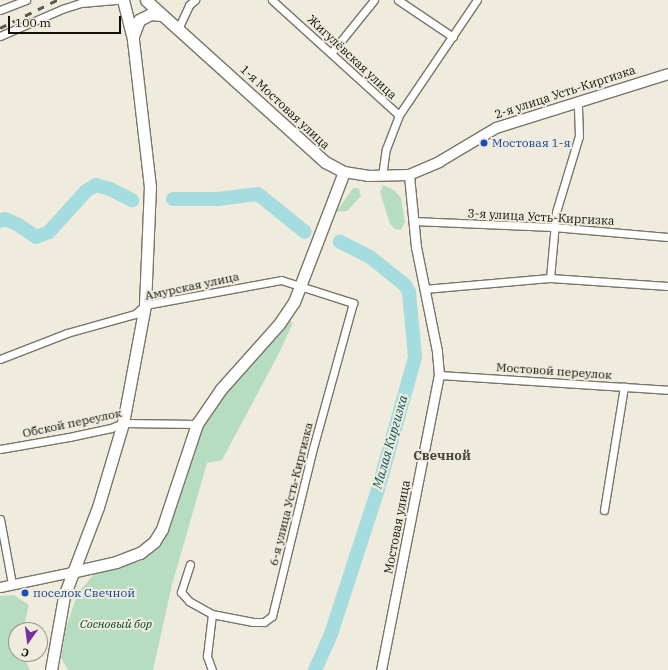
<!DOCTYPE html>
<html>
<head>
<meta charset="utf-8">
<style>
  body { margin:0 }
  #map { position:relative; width:668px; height:670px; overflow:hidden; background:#efecde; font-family:"IBM Plex Serif",serif }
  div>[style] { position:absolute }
  .green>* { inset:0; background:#b7ddc1 }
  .river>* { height:14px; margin:-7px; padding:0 7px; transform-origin:7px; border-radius:7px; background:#a5dce0 }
  .roads { filter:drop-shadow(1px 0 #797569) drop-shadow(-1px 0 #797569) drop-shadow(0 1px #797569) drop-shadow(0 -1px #797569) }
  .minor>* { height:7px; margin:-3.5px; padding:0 3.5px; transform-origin:3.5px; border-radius:3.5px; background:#fff }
  .tertiary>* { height:9px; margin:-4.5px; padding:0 4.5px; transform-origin:4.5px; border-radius:4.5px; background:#fff }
  .secondary>* { height:10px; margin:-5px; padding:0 5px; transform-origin:5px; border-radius:5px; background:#fff }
  .primary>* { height:11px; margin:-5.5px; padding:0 5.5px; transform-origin:5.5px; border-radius:5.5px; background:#fff }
  .rail>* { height:2.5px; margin-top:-1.25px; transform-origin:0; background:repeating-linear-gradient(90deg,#595750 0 7px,transparent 0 14px) }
  .dots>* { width:11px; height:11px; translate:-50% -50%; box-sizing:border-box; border:2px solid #efecde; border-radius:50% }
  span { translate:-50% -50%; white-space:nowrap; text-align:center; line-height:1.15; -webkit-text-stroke:4px #efecde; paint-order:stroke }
  .street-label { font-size:12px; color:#110f0b }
  .transit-label { font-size:12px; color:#164399 }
  .left { translate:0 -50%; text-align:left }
  .park-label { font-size:12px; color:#044724; font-style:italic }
  .water-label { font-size:13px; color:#05575c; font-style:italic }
  .neighbourhood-label { font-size:13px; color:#474439; font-weight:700 }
  .north { position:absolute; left:8px; top:622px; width:40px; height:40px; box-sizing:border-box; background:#efecde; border:1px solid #96948a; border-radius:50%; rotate:194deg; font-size:11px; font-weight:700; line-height:16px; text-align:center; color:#110f0b }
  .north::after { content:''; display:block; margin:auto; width:14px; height:18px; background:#782fa1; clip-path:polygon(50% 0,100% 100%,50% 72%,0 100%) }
  .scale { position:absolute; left:8px; top:16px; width:113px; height:18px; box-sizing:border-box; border:2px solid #110f0b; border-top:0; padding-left:5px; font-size:12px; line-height:14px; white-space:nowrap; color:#110f0b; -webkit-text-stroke:3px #efecde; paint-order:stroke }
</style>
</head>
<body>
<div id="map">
  <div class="green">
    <i style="clip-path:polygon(383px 185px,394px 190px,401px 198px,405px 222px,401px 230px,395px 229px,390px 224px,380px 192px)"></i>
    <i style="clip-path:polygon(353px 188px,359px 188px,361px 196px,347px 211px,336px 212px)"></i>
    <i style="clip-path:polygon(287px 319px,293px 323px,278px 355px,222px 460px,207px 463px,172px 585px,153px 670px,68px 670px,61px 658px,66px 628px,77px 595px,93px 575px,141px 561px,157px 547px,167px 529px,202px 426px,224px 391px)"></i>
    <i style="clip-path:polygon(14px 595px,29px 605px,23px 630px,16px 630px,16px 654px,22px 654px,30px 670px,0 670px,0 596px)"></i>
  </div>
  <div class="river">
    <i style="left:173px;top:199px;width:45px"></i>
    <i style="left:218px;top:199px;width:40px;rotate:-7.1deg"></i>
    <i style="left:258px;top:194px;width:60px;rotate:39deg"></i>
    <i style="left:0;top:221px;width:5px;rotate:-22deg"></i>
    <i style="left:5px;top:219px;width:13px;rotate:23deg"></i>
    <i style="left:17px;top:224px;width:23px;rotate:34deg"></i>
    <i style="left:36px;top:237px;width:14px;rotate:-21deg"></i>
    <i style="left:49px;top:232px;width:55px;rotate:-47.9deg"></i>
    <i style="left:86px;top:191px;width:12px;rotate:-31deg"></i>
    <i style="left:96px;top:185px;width:15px;rotate:16deg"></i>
    <i style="left:110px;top:189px;width:25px;rotate:27deg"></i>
    <i style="left:315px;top:670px;width:39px;rotate:-66deg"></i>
    <i style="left:331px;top:634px;width:152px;rotate:-72deg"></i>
    <i style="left:378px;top:489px;width:137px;rotate:-74.3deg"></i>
    <i style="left:415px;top:357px;width:65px;rotate:-95.3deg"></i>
    <i style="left:409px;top:292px;width:8px;rotate:-120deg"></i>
    <i style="left:405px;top:285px;width:45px;rotate:-141.3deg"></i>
    <i style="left:370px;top:257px;width:34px;rotate:-153deg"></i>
  </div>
  <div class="roads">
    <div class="minor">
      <i style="left:272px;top:0;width:171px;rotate:42.2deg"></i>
      <i style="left:398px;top:0;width:66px;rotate:33.9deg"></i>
      <i style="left:0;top:10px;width:28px;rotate:-21deg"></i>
      <i style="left:178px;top:29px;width:26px;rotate:-65deg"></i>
      <i style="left:189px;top:5px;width:8px;rotate:-40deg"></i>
      <i style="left:0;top:36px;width:68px;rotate:-23.5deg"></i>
      <i style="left:62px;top:9px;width:20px;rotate:-18deg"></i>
      <i style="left:81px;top:3px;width:38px;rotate:-5deg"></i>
      <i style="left:332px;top:52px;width:67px;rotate:-51.1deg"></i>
      <i style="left:382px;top:176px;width:27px;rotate:-82deg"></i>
      <i style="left:386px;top:149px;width:36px;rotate:-69deg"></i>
      <i style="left:399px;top:115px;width:139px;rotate:-55.9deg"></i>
      <i style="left:413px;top:221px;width:140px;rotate:2.5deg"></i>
      <i style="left:553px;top:227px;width:115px;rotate:5deg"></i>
      <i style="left:550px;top:278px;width:66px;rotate:-84.8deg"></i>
      <i style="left:556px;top:212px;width:79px;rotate:-73.2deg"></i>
      <i style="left:579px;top:136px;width:35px;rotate:-92deg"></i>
      <i style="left:424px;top:289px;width:126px;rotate:-5deg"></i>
      <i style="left:550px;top:278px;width:118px;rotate:3.9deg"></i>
      <i style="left:0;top:359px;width:72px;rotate:-21.2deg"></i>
      <i style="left:67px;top:333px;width:71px;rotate:-15.6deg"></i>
      <i style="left:135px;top:314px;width:13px;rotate:-42deg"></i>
      <i style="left:145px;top:305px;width:138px;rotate:-10.4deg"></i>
      <i style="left:281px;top:280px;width:76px;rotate:17.7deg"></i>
      <i style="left:353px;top:303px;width:150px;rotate:105.4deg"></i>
      <i style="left:313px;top:448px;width:173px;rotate:103.7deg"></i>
      <i style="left:272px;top:616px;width:10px;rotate:143deg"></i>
      <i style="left:264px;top:622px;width:11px;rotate:180deg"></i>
      <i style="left:253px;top:622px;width:42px;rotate:-169deg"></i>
      <i style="left:212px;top:614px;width:26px;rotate:-151deg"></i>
      <i style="left:189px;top:601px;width:12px;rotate:-132deg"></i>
      <i style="left:181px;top:592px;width:29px;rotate:-72deg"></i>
      <i style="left:439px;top:375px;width:229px;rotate:3.7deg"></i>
      <i style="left:0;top:449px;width:70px;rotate:-9.9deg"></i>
      <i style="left:69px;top:437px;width:43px;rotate:-12.1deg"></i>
      <i style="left:111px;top:428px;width:13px;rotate:-23deg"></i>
      <i style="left:123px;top:423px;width:74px;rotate:0.8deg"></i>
      <i style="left:604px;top:510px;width:125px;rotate:-80.8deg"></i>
      <i style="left:0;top:519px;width:66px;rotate:79.5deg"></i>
      <i style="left:212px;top:670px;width:15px;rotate:-110deg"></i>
      <i style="left:207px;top:656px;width:42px;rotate:-83.2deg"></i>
    </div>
    <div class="tertiary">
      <i style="left:0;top:587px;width:74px;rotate:-11.8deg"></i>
      <i style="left:381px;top:670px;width:301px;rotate:-78.9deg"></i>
      <i style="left:439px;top:375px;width:24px;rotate:-95deg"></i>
      <i style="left:437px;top:351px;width:106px;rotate:-101.4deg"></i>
      <i style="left:416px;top:247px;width:72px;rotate:-95.6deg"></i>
    </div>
    <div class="secondary">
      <i style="left:344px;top:172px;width:24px;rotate:9deg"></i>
      <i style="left:368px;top:176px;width:41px;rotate:-1.4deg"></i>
      <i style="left:409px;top:175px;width:33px;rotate:-23deg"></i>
      <i style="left:439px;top:162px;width:66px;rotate:-30.8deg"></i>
      <i style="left:496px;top:128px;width:180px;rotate:-17.4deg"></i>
    </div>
    <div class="primary">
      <i style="left:133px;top:36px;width:17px;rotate:-69deg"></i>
      <i style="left:139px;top:20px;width:13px;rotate:-27deg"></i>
      <i style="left:151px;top:14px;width:10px;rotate:6deg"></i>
      <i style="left:72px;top:572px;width:45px;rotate:-12.8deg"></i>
      <i style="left:116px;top:562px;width:26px;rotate:-21deg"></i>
      <i style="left:140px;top:553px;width:18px;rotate:-38deg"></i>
      <i style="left:154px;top:542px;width:15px;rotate:-58deg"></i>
      <i style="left:162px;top:529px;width:111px;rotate:-71.6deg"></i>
      <i style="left:197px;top:424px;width:42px;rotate:-55.6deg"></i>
      <i style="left:221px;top:389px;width:87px;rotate:-48.3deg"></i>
      <i style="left:279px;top:324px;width:27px;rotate:-56deg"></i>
      <i style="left:294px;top:302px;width:139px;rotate:-69deg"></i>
      <i style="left:344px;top:172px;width:21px;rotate:-152deg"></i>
      <i style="left:325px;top:162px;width:241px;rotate:-137.9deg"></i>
      <i style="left:51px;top:670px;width:75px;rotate:-80deg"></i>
      <i style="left:64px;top:596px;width:95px;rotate:-69.1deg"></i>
      <i style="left:98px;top:507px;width:88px;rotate:-73.4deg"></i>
      <i style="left:123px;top:423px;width:120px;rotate:-79.4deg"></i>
      <i style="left:145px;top:305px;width:118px;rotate:-87.6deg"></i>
      <i style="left:150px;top:187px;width:149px;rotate:-96.6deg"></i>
      <i style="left:133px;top:39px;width:40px;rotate:-104.4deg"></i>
    </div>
  </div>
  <div class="rail">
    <i style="left:0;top:28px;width:64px;rotate:-26.2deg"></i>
  </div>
  <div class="dots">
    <i style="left:484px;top:143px;background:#1a4fb4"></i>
    <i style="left:25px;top:593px;background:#1a4fb4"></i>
  </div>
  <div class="street-label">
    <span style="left:352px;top:57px;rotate:43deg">Жигулёвская улица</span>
    <span style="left:565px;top:92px;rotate:-18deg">2-я улица Усть-Киргизка</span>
    <span style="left:285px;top:107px;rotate:43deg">1-я Мостовая улица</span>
    <span style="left:541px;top:217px;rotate:3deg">3-я улица Усть-Киргизка</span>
    <span style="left:192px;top:286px;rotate:-12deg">Амурская улица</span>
    <span style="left:554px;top:371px;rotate:4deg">Мостовой переулок</span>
    <span style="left:72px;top:423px;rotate:-12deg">Обской переулок</span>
    <span style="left:291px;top:494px;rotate:-76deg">6-я улица Усть-Киргизка</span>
    <span style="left:397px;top:527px;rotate:-79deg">Мостовая улица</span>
  </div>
  <div class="transit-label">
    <span class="left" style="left:492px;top:143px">Мостовая 1-я</span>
    <span class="left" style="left:33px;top:593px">поселок Свечной</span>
  </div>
  <div class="park-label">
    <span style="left:116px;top:624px">Сосновый бор</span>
  </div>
  <div class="water-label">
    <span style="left:391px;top:442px;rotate:-74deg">Малая Киргизка</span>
  </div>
  <div class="neighbourhood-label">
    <span style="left:442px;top:456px">Свечной</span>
  </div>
  <div class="north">С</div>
  <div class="scale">100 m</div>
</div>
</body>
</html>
